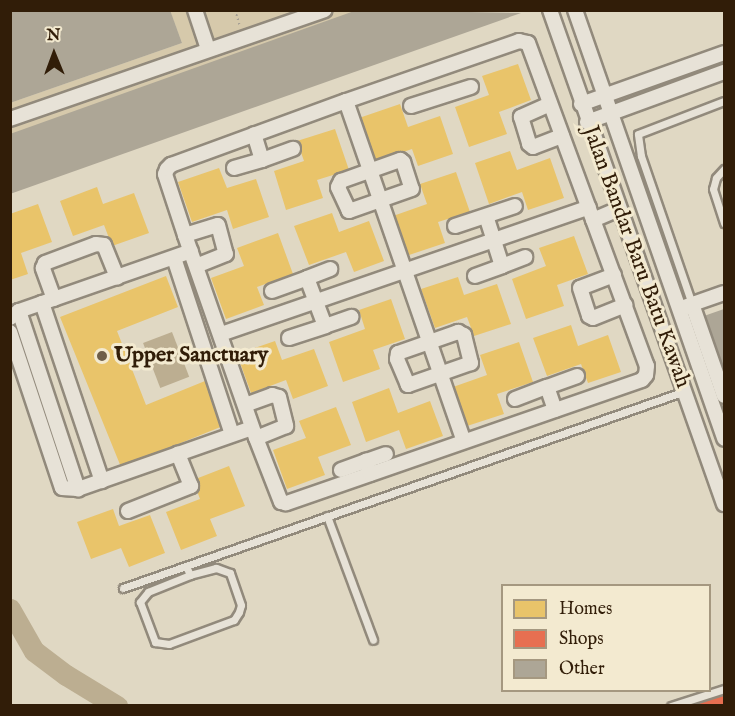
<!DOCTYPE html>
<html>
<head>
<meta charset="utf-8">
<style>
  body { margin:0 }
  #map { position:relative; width:735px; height:716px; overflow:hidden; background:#e0d8c3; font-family:"IM FELL English",serif }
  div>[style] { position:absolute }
  .green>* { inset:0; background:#d6c9ab }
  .water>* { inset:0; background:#bcae91; transform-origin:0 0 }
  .homes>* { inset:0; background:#e9c46a }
  .shops>* { inset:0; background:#e76f51 }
  .river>* { height:21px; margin:-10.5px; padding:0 10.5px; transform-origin:10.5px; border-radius:10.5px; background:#bcae91 }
  .building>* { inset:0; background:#ada696 }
  .path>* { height:2px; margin-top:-1px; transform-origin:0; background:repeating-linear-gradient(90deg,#a49e94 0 1.5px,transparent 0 4.5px) }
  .roads { filter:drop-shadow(2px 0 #928a7c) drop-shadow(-2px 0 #928a7c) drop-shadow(0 2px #928a7c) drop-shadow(0 -2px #928a7c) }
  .lane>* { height:7px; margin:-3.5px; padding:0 3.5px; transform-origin:3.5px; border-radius:3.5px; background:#e7e2d7 }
  .street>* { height:14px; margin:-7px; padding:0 7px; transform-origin:7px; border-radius:7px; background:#e7e2d7 }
  .dots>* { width:16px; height:16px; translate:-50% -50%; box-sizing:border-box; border:3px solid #f3ead0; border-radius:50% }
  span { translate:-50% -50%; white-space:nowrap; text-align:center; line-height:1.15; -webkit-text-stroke:6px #f3ead0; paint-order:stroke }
  .street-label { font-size:22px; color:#311d08 }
  .poi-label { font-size:22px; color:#311d08; font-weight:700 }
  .left { translate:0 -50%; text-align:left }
  .frame { position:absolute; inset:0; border:12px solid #311d08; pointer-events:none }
  .legend { position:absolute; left:501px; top:584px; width:210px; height:108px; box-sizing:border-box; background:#f3ead0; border:2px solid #a59880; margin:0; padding:8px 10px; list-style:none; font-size:18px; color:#311d08 }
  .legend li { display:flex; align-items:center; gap:12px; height:30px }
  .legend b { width:30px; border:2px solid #a59880 }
  .north { position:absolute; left:24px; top:24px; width:60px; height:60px; -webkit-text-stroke:4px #f3ead0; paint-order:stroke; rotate:359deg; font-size:16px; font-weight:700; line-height:24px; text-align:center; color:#311d08 }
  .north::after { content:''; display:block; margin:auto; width:21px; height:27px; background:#311d08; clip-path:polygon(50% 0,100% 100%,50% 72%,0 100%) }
</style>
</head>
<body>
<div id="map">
  <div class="green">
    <i style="clip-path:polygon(170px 11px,388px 11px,11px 142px,10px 103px,182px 43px)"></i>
  </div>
  <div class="water">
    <i style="left:172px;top:332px;width:48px;height:31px;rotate:69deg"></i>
  </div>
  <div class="homes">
    <i style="clip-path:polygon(518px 64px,531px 100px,499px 112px,507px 134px,469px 147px,455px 107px,489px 95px,482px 76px)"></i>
    <i style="clip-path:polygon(400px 104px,408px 127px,440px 116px,453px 154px,418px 166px,412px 149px,374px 162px,359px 118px)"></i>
    <i style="clip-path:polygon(335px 129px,349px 170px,317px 180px,323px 198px,286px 210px,274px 171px,304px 161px,297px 141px)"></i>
    <i style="clip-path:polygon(510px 151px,517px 170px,550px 158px,564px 198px,528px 210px,522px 192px,489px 204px,475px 163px)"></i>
    <i style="clip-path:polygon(219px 168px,227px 188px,256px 179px,269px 217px,233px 229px,227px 210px,192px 222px,178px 182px)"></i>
    <i style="clip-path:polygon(456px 172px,470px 212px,438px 222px,445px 243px,406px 256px,393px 216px,427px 204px,420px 184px)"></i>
    <i style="clip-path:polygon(97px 187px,103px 204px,134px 193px,149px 233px,112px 246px,104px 225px,73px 236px,60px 201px)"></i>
    <i style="clip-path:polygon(38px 204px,52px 242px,21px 253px,28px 274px,10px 280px,10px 214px)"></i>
    <i style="clip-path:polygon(332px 213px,339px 232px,369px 221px,384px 261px,354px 272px,346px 252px,309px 265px,294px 226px)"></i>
    <i style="clip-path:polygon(278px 233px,293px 274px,257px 287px,264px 305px,226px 319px,211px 278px,244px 266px,237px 248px)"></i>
    <i style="clip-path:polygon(574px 236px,588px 274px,557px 285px,564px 306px,526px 319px,512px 279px,546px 266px,539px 248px)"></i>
    <i style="clip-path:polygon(166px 276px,178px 307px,117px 331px,146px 405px,205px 381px,223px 426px,121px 467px,60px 317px)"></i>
    <i style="clip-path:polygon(458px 277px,464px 295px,497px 284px,511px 324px,474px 336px,467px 317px,435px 328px,421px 289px)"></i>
    <i style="clip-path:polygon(391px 299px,405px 339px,373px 350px,380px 369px,343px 382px,329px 342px,365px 329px,359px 310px)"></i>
    <i style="clip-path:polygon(571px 325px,578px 346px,608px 335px,621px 372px,588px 383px,581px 364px,547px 376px,533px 338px)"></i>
    <i style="clip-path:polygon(275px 341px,282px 360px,314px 349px,328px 386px,293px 399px,286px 380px,251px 393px,237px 354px)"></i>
    <i style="clip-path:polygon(519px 342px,533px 382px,497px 394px,504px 414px,467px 426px,453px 387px,487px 375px,480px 355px)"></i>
    <i style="clip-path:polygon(389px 388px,398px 413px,430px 401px,443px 436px,406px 449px,399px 430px,366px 442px,352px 402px)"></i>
    <i style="clip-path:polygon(336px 407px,351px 445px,318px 457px,325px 475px,287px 489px,273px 450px,306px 438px,299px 421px)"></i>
    <i style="clip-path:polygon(229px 466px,245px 506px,210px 519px,217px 536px,181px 550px,166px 512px,200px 499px,193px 480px)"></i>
    <i style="clip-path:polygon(113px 509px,119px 526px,150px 515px,165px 553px,129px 567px,121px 548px,91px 559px,77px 522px)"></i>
  </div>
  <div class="shops">
    <i style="clip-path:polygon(724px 695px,724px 706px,694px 706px,694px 705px)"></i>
  </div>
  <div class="river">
    <i style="left:10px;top:609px;width:48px;rotate:60.3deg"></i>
    <i style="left:34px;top:651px;width:40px;rotate:37deg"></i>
    <i style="left:66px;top:675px;width:60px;rotate:31.3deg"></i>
  </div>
  <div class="building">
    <i style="clip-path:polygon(10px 10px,170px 10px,182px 43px,10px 103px)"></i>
    <i style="clip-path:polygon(357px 10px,521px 13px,10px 194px,10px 134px)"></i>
    <i style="clip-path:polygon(724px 309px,724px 384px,701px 317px)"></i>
  </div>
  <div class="path">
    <i style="left:235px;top:10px;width:17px;rotate:73deg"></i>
  </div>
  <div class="roads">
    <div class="lane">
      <i style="left:724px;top:169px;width:12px;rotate:132deg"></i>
      <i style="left:716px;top:178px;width:11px;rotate:105deg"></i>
      <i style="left:713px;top:189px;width:36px;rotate:72deg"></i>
      <i style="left:692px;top:304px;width:157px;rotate:-109deg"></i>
      <i style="left:641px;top:156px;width:22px;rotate:-98deg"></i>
      <i style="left:638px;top:134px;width:92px;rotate:-21deg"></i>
      <i style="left:327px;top:516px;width:132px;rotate:69.6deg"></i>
      <i style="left:186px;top:566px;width:10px;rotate:66deg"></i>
      <i style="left:190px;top:575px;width:45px;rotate:158deg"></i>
      <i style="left:148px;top:592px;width:13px;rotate:129deg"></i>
      <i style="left:140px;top:602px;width:43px;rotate:69.4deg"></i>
      <i style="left:155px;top:642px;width:14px;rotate:8deg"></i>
      <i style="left:169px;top:644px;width:69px;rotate:-20.3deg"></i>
      <i style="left:234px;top:620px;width:9px;rotate:-58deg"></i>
      <i style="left:239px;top:612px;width:7px;rotate:-74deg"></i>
      <i style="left:241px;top:605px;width:34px;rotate:-109deg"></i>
      <i style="left:230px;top:573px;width:15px;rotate:-160deg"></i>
      <i style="left:216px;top:568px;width:27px;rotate:165deg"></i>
      <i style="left:123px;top:588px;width:596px;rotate:-19.32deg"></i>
      <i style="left:671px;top:706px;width:56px;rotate:-17.8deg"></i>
    </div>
    <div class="street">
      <i style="left:195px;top:10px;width:41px;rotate:71.6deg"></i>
      <i style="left:550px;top:10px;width:524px;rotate:70.6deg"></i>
      <i style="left:575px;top:10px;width:454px;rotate:70.8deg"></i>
      <i style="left:519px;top:41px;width:9px;rotate:13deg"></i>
      <i style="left:528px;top:43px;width:344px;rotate:69.8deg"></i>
      <i style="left:647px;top:366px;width:9px;rotate:96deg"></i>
      <i style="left:646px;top:375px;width:6px;rotate:129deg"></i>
      <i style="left:642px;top:380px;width:377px;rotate:160.9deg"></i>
      <i style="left:286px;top:503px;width:5px;rotate:-169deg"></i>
      <i style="left:281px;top:502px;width:69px;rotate:-111.3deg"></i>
      <i style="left:256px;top:438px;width:215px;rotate:-109.3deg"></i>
      <i style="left:185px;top:235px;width:64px;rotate:-108.2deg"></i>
      <i style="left:165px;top:174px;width:5px;rotate:-68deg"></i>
      <i style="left:167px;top:169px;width:6px;rotate:-45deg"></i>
      <i style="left:171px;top:165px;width:186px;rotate:-20.1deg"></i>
      <i style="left:346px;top:101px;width:183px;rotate:-19.1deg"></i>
      <i style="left:346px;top:101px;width:360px;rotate:70.9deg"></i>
      <i style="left:550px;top:104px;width:32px;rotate:156deg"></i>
      <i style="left:521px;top:117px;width:28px;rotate:73deg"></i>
      <i style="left:529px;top:144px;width:5px;rotate:37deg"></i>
      <i style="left:533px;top:147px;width:31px;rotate:-21deg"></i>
      <i style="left:581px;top:104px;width:152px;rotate:-19.6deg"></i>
      <i style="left:411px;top:106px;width:63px;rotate:-17.6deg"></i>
      <i style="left:10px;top:119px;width:333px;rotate:-19.1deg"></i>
      <i style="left:587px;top:122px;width:146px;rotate:-20.1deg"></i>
      <i style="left:262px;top:160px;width:33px;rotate:-20deg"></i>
      <i style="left:400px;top:160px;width:4px;rotate:34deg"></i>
      <i style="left:403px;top:162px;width:28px;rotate:72deg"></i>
      <i style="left:412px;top:189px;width:67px;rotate:160.8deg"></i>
      <i style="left:349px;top:211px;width:26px;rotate:-115deg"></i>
      <i style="left:338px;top:187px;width:7px;rotate:-63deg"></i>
      <i style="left:341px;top:181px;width:63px;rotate:-19.6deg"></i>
      <i style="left:234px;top:168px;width:29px;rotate:-16deg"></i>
      <i style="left:262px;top:160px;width:27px;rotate:-107deg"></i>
      <i style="left:593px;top:220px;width:28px;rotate:-23deg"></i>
      <i style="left:455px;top:226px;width:63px;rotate:-18.4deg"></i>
      <i style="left:185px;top:235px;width:34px;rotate:-17deg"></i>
      <i style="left:218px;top:225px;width:30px;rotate:75deg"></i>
      <i style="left:226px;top:254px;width:31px;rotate:158deg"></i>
      <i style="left:174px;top:258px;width:185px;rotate:71.8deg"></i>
      <i style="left:502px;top:266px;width:25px;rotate:-21deg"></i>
      <i style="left:614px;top:275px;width:36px;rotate:159deg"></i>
      <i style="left:580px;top:288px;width:29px;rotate:72deg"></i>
      <i style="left:589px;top:316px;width:4px;rotate:27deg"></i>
      <i style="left:593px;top:318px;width:35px;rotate:-22deg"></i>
      <i style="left:475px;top:276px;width:29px;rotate:-20deg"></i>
      <i style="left:502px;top:266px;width:52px;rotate:-107.7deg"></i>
      <i style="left:272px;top:291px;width:37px;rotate:-20deg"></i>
      <i style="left:54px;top:299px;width:33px;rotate:-110deg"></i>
      <i style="left:43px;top:268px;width:5px;rotate:-68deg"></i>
      <i style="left:45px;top:263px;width:54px;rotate:-20.4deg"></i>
      <i style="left:96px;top:244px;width:8px;rotate:7deg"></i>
      <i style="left:104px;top:245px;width:35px;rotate:68deg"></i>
      <i style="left:42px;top:303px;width:188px;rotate:71.4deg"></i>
      <i style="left:692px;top:304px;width:97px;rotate:70.8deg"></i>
      <i style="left:684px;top:307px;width:42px;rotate:-19.3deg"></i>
      <i style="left:19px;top:311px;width:188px;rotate:71.7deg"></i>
      <i style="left:10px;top:318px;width:11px;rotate:-38deg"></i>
      <i style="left:19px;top:311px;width:182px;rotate:-19.2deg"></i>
      <i style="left:325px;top:326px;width:28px;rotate:-19deg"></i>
      <i style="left:10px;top:332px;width:164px;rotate:71.6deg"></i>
      <i style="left:62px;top:488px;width:16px;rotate:4deg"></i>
      <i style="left:78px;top:489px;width:184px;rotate:-19.3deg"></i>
      <i style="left:458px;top:332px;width:7px;rotate:27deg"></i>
      <i style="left:464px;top:335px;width:29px;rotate:76deg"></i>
      <i style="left:471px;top:363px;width:67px;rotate:160.8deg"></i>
      <i style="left:408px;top:385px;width:28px;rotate:-113deg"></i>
      <i style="left:397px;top:359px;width:6px;rotate:-81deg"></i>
      <i style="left:398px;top:353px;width:64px;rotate:-19.3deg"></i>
      <i style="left:221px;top:334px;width:389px;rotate:-19deg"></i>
      <i style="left:289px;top:338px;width:38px;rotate:-18deg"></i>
      <i style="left:325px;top:326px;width:51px;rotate:-110.6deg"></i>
      <i style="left:307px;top:278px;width:25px;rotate:-21deg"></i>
      <i style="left:515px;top:399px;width:34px;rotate:-21deg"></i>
      <i style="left:245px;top:405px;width:29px;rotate:-20deg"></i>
      <i style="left:272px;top:395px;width:7px;rotate:16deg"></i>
      <i style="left:279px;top:397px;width:30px;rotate:76deg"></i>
      <i style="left:286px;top:426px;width:32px;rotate:158deg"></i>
      <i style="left:555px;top:410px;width:24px;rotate:-109deg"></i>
      <i style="left:547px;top:387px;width:32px;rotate:-20deg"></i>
      <i style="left:341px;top:470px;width:27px;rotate:-20deg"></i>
      <i style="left:370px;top:474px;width:14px;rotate:-107deg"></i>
      <i style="left:366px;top:461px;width:21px;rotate:-19deg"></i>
      <i style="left:128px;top:511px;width:68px;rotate:-21.6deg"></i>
      <i style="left:191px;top:486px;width:35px;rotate:-112deg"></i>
    </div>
  </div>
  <div class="dots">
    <i style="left:102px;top:356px;background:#6e5e49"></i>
  </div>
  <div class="street-label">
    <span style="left:636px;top:257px;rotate:70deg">Jalan Bandar Baru Batu Kawah</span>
  </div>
  <div class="poi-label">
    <span class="left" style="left:114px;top:356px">Upper Sanctuary</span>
  </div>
  <div class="frame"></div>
  <ul class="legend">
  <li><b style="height:16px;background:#e9c46a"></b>Homes</li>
  <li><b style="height:16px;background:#e76f51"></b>Shops</li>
  <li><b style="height:16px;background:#ada696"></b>Other</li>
  </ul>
  <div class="north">N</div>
</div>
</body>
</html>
